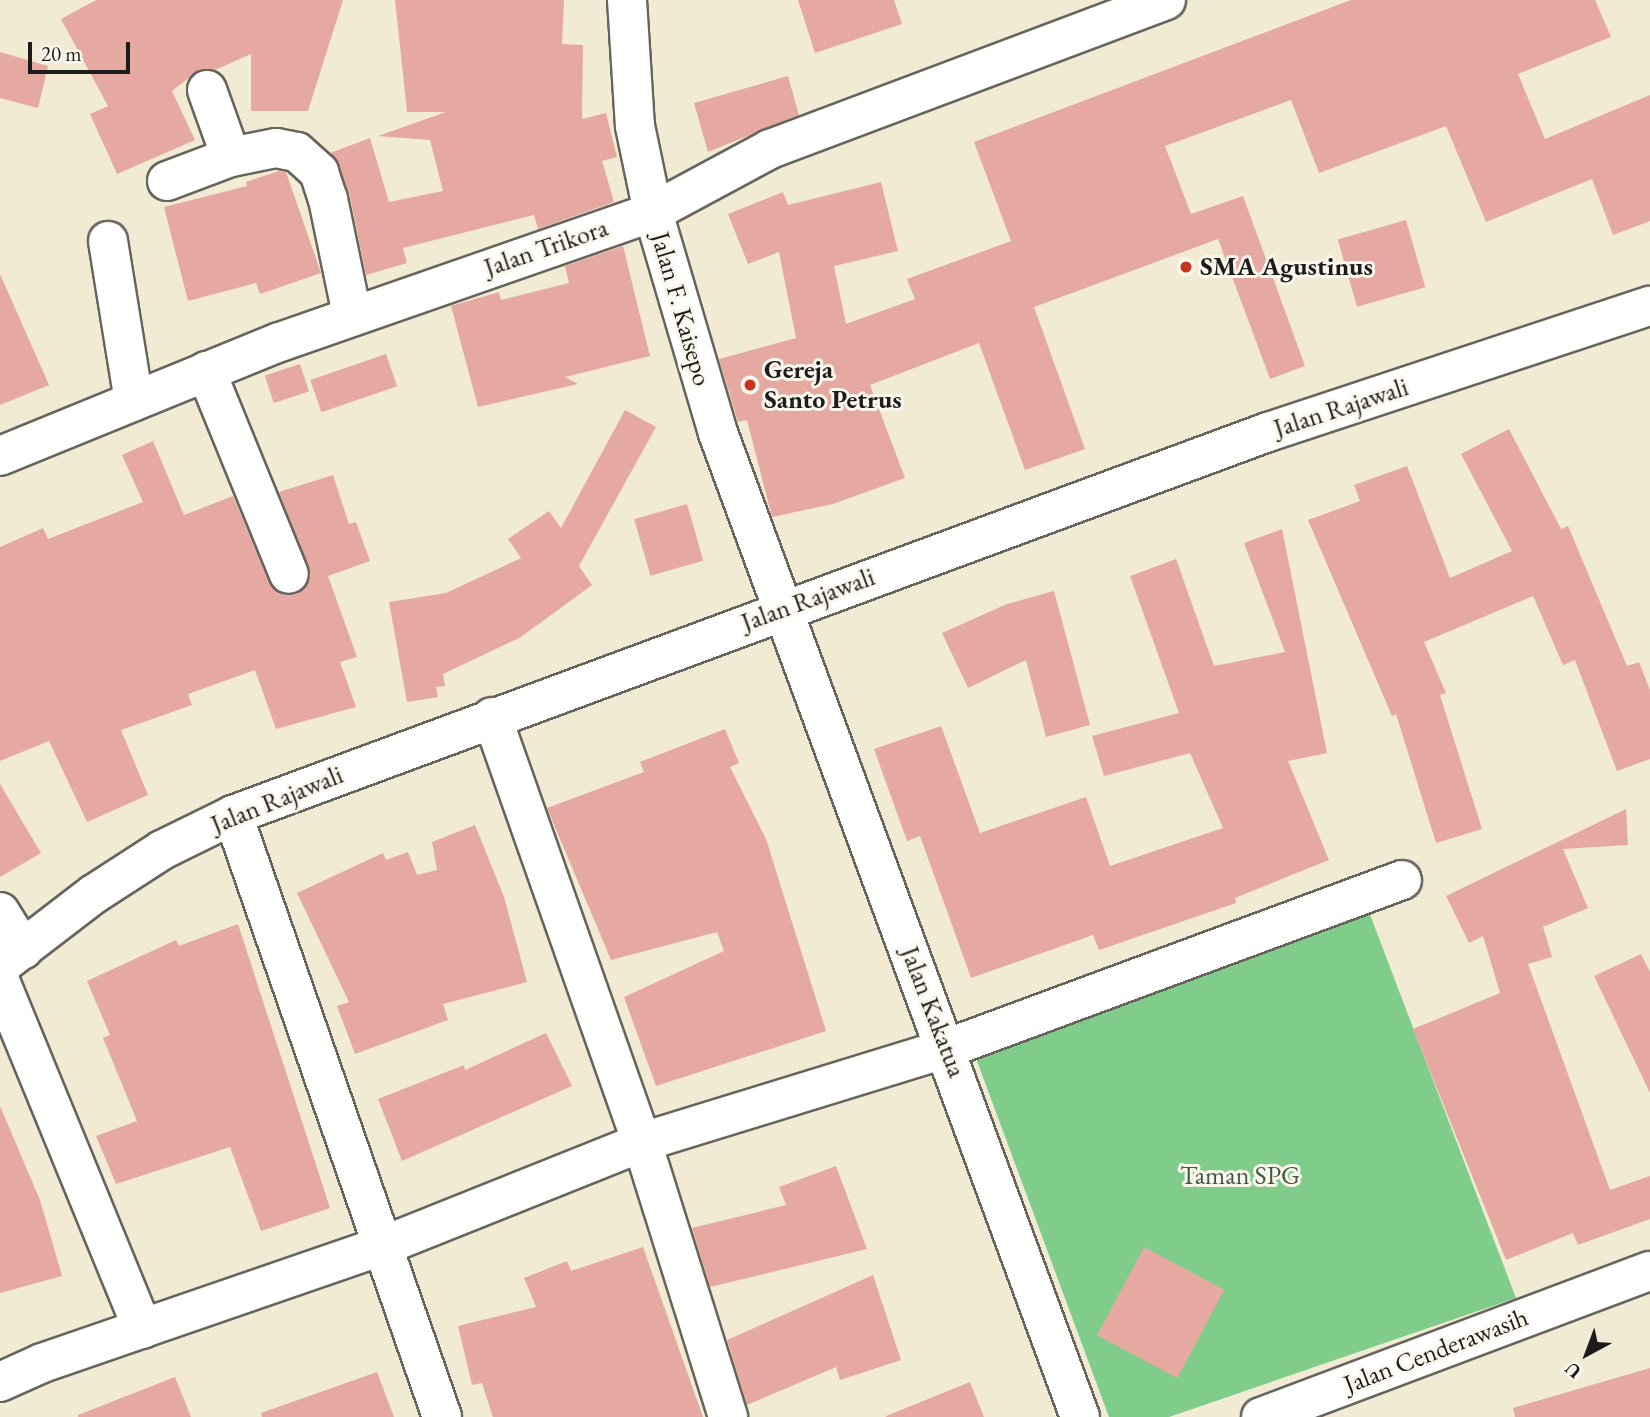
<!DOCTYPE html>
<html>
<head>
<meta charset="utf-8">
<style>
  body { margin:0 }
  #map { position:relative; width:1650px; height:1417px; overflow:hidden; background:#f1ebd3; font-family:"EB Garamond",serif }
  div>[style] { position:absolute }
  .green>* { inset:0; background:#80cd8b }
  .building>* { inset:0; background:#e6a9a1; transform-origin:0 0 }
  .roads { filter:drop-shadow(2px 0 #67645c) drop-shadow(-2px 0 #67645c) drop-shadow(0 2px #67645c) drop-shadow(0 -2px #67645c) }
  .minor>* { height:38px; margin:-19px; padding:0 19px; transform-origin:19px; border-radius:19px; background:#fff }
  .dots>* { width:19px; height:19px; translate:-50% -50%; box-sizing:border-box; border:4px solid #fbf7ec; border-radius:50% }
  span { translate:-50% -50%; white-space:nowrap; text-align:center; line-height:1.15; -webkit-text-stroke:6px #fbf7ec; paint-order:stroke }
  .street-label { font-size:26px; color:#1c1c1c }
  .poi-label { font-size:26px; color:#1c1c1c; font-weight:700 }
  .left { translate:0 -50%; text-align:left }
  .park-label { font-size:26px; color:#3f5a43 }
  .north { position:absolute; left:1552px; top:1319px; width:70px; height:70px; -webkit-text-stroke:5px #fbf7ec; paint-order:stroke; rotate:221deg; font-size:19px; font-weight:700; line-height:28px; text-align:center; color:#1c1c1c }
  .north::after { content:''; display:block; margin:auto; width:24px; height:32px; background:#1c1c1c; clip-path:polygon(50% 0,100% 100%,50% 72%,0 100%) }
  .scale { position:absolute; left:28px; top:42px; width:102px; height:32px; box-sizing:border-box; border:4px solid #1c1c1c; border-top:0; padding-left:9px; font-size:21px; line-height:24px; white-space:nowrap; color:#1c1c1c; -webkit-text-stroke:5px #fbf7ec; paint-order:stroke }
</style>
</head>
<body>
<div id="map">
  <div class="green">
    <i style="clip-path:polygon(1369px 912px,1516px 1298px,1169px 1417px,1109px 1417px,974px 1053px)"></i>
  </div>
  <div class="building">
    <i style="clip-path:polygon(96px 0,343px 0,308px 111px,251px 111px,251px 54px,215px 70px,200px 69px,172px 91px,195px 140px,117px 174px,90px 114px,108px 106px,61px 19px)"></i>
    <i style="clip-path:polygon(395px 0,564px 0,562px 44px,583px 45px,582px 119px,606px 113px,617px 157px,602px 161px,614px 202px,538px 229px,534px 215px,403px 248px,407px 263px,366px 275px,349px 192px,330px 153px,370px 138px,389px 202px,443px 191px,430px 140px,378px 136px,446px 112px,407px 112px)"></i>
    <i style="clip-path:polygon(798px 0,894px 0,902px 24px,815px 53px)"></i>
    <i style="clip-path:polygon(1351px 0,1595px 0,1611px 37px,1518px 74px,1545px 139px,1650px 95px,1650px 221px,1613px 235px,1592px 179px,1486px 222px,1446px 126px,1319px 173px,1291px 100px,1165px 146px,1191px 214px,1243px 196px,1305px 366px,1270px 379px,1218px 239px,1034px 307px,1085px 449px,1025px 470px,979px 343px,870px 385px,905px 478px,833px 504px,772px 517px,747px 420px,738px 422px,719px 359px,796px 338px,779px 252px,748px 264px,728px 214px,783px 192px,788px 205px,881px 182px,898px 251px,834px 266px,846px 324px,915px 299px,907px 279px,1011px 241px,974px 142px)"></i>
    <i style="clip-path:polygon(0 52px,48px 66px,38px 108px,0 98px)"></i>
    <i style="clip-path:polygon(788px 76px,799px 115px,708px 152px,694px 103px)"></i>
    <i style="clip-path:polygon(279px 171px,286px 172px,321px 273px,260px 294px,256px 283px,188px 301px,164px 207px,247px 186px,246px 182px)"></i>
    <i style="left:1406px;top:220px;width:70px;height:71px;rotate:74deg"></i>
    <i style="clip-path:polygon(623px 246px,650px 356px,565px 377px,578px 384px,478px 407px,451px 306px,499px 292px,501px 300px,569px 283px,565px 266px)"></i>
    <i style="clip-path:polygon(0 274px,49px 385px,0 405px)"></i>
    <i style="left:386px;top:354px;width:34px;height:80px;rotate:71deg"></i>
    <i style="left:300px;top:364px;width:29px;height:37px;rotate:72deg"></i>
    <i style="clip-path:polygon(625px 410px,656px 427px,579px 566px,592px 585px,521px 637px,443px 674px,445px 686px,436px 687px,438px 697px,407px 702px,389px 602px,446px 593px,521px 558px,508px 539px,549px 511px,561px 528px)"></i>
    <i style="clip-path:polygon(1509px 429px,1561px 529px,1568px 526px,1627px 666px,1639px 662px,1650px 690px,1650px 759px,1617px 771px,1575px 660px,1563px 665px,1533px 596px,1424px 642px,1446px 693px,1440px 695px,1482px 829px,1436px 843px,1396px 714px,1392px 716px,1308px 520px,1360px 501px,1354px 485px,1407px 466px,1450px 578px,1512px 551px,1461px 454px)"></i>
    <i style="clip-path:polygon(153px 441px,184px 515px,233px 496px,269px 582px,285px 595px,298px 594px,311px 576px,279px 492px,333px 475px,349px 524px,356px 522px,370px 561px,328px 576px,357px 657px,340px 662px,356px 707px,276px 729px,255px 670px,188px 694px,192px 705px,121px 730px,148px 795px,87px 822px,49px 741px,0 761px,0 547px,43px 528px,48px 539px,143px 502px,122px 455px)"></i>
    <i style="left:687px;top:504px;width:59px;height:55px;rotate:74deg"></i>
    <i style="clip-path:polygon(1282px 529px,1327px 753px,1288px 761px,1329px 860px,1235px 898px,1236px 903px,1099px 950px,1093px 935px,971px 978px,920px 836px,907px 841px,874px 749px,941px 726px,980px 833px,1086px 797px,1110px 866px,1223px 828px,1190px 753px,1104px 776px,1092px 736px,1179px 713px,1130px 576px,1176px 559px,1214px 666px,1285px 652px,1244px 543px)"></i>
    <i style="clip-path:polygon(1054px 591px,1090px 725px,1046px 737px,1026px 660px,968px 688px,942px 633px,1007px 604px)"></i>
    <i style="clip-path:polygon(725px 729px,739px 763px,730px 767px,766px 839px,826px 1031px,656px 1086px,624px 997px,724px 951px,717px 932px,611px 960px,547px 808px,644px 772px,640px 762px)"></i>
    <i style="clip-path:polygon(0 784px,41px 853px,0 877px)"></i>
    <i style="clip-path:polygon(1626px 809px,1628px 845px,1563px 849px,1588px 908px,1543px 927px,1552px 957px,1528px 964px,1610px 1190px,1650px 1176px,1650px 1219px,1578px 1245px,1573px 1233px,1506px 1260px,1413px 1029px,1500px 993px,1483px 936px,1469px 943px,1446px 896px)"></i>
    <i style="clip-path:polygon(475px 825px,504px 897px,527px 982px,443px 1004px,448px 1020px,355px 1054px,337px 1006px,349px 1002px,297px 893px,383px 853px,386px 860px,408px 852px,417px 875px,437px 870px,432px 842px)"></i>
    <i style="clip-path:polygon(238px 924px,330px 1208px,261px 1231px,230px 1147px,116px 1184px,96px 1136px,137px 1121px,103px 1038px,110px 1035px,87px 981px,176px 940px,179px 946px)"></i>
    <i style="clip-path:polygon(1641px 954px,1650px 972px,1650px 1093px,1594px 976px)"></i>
    <i style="clip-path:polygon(546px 1033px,572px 1086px,402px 1161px,378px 1099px,464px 1065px,465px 1070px)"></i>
    <i style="clip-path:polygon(0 1106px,40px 1200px,62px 1276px,0 1293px)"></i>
    <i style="clip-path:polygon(836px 1166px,867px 1249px,710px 1287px,692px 1228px,786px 1205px,779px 1187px)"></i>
    <i style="clip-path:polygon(643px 1247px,703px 1417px,493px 1417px,482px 1383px,472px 1385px,458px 1326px,536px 1307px,524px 1278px,567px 1261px,571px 1271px)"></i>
    <i style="left:1144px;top:1247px;width:91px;height:100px;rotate:28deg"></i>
    <i style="clip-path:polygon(873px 1275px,901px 1360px,840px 1380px,836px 1367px,747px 1405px,727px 1340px)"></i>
    <i style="clip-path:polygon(1650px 1368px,1650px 1417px,1515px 1417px,1513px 1408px)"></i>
    <i style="clip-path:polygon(377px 1372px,394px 1417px,262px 1417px,261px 1413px)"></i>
    <i style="clip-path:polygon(175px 1377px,191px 1417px,78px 1417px,78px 1415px)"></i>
    <i style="clip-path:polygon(970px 1382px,984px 1417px,886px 1417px,886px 1416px)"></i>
  </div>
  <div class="roads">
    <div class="minor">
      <i style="left:627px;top:0;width:126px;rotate:86.4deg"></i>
      <i style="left:635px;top:126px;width:88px;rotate:78.2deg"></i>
      <i style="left:653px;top:212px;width:230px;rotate:73.6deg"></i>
      <i style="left:718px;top:433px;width:1048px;rotate:69.8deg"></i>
      <i style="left:207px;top:90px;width:71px;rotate:70.3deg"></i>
      <i style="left:167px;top:181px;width:68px;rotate:-20.6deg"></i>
      <i style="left:231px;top:157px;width:46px;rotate:-11.3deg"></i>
      <i style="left:276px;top:148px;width:21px;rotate:11deg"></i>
      <i style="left:297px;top:152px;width:30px;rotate:42deg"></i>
      <i style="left:319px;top:172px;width:28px;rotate:72deg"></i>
      <i style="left:328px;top:199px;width:118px;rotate:78.3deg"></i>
      <i style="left:108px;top:241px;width:162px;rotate:80.8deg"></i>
      <i style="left:206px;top:371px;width:219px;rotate:67.8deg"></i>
      <i style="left:0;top:456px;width:302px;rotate:-22.2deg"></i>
      <i style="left:280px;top:342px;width:395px;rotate:-19.2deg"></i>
      <i style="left:653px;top:212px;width:133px;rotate:-28.3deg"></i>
      <i style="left:770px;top:149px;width:423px;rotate:-20.6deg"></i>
      <i style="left:492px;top:717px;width:451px;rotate:70.6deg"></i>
      <i style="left:642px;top:1142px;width:288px;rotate:72.6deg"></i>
      <i style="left:233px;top:815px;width:637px;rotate:70.85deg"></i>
      <i style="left:0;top:912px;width:44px;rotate:58.1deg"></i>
      <i style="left:0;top:966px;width:118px;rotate:-37.5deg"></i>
      <i style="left:94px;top:894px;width:81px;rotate:-32.9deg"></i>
      <i style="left:162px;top:850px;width:79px;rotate:-26.2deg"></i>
      <i style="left:233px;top:815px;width:1104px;rotate:-20.31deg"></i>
      <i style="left:1268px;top:432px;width:402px;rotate:-18.3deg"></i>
      <i style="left:0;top:981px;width:376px;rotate:67.7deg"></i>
      <i style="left:0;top:1382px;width:46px;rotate:-24.3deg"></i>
      <i style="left:42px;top:1363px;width:363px;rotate:-19deg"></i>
      <i style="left:385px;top:1245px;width:277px;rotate:-21.8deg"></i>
      <i style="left:642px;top:1142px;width:320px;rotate:-17.1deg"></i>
      <i style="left:948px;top:1048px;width:484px;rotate:-20.3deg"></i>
      <i style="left:1261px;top:1417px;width:415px;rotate:-20.6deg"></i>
    </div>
  </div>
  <div class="dots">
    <i style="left:1186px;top:267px;background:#c8321e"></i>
    <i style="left:750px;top:385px;background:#c8321e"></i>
  </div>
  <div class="street-label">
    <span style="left:546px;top:248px;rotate:-19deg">Jalan Trikora</span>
    <span style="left:681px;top:309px;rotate:74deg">Jalan F. Kaisepo</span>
    <span style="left:1341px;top:408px;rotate:-18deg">Jalan Rajawali</span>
    <span style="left:808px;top:600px;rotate:-20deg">Jalan Rajawali</span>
    <span style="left:277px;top:800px;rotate:-22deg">Jalan Rajawali</span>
    <span style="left:933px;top:1012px;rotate:69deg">Jalan Kakatua</span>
    <span style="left:1436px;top:1351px;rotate:-21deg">Jalan Cenderawasih</span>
  </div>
  <div class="poi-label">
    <span class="left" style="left:1200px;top:267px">SMA Agustinus</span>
    <span class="left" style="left:764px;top:385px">Gereja<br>Santo Petrus</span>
  </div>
  <div class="park-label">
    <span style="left:1240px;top:1176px">Taman SPG</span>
  </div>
  <div class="north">U</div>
  <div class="scale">20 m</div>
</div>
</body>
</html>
